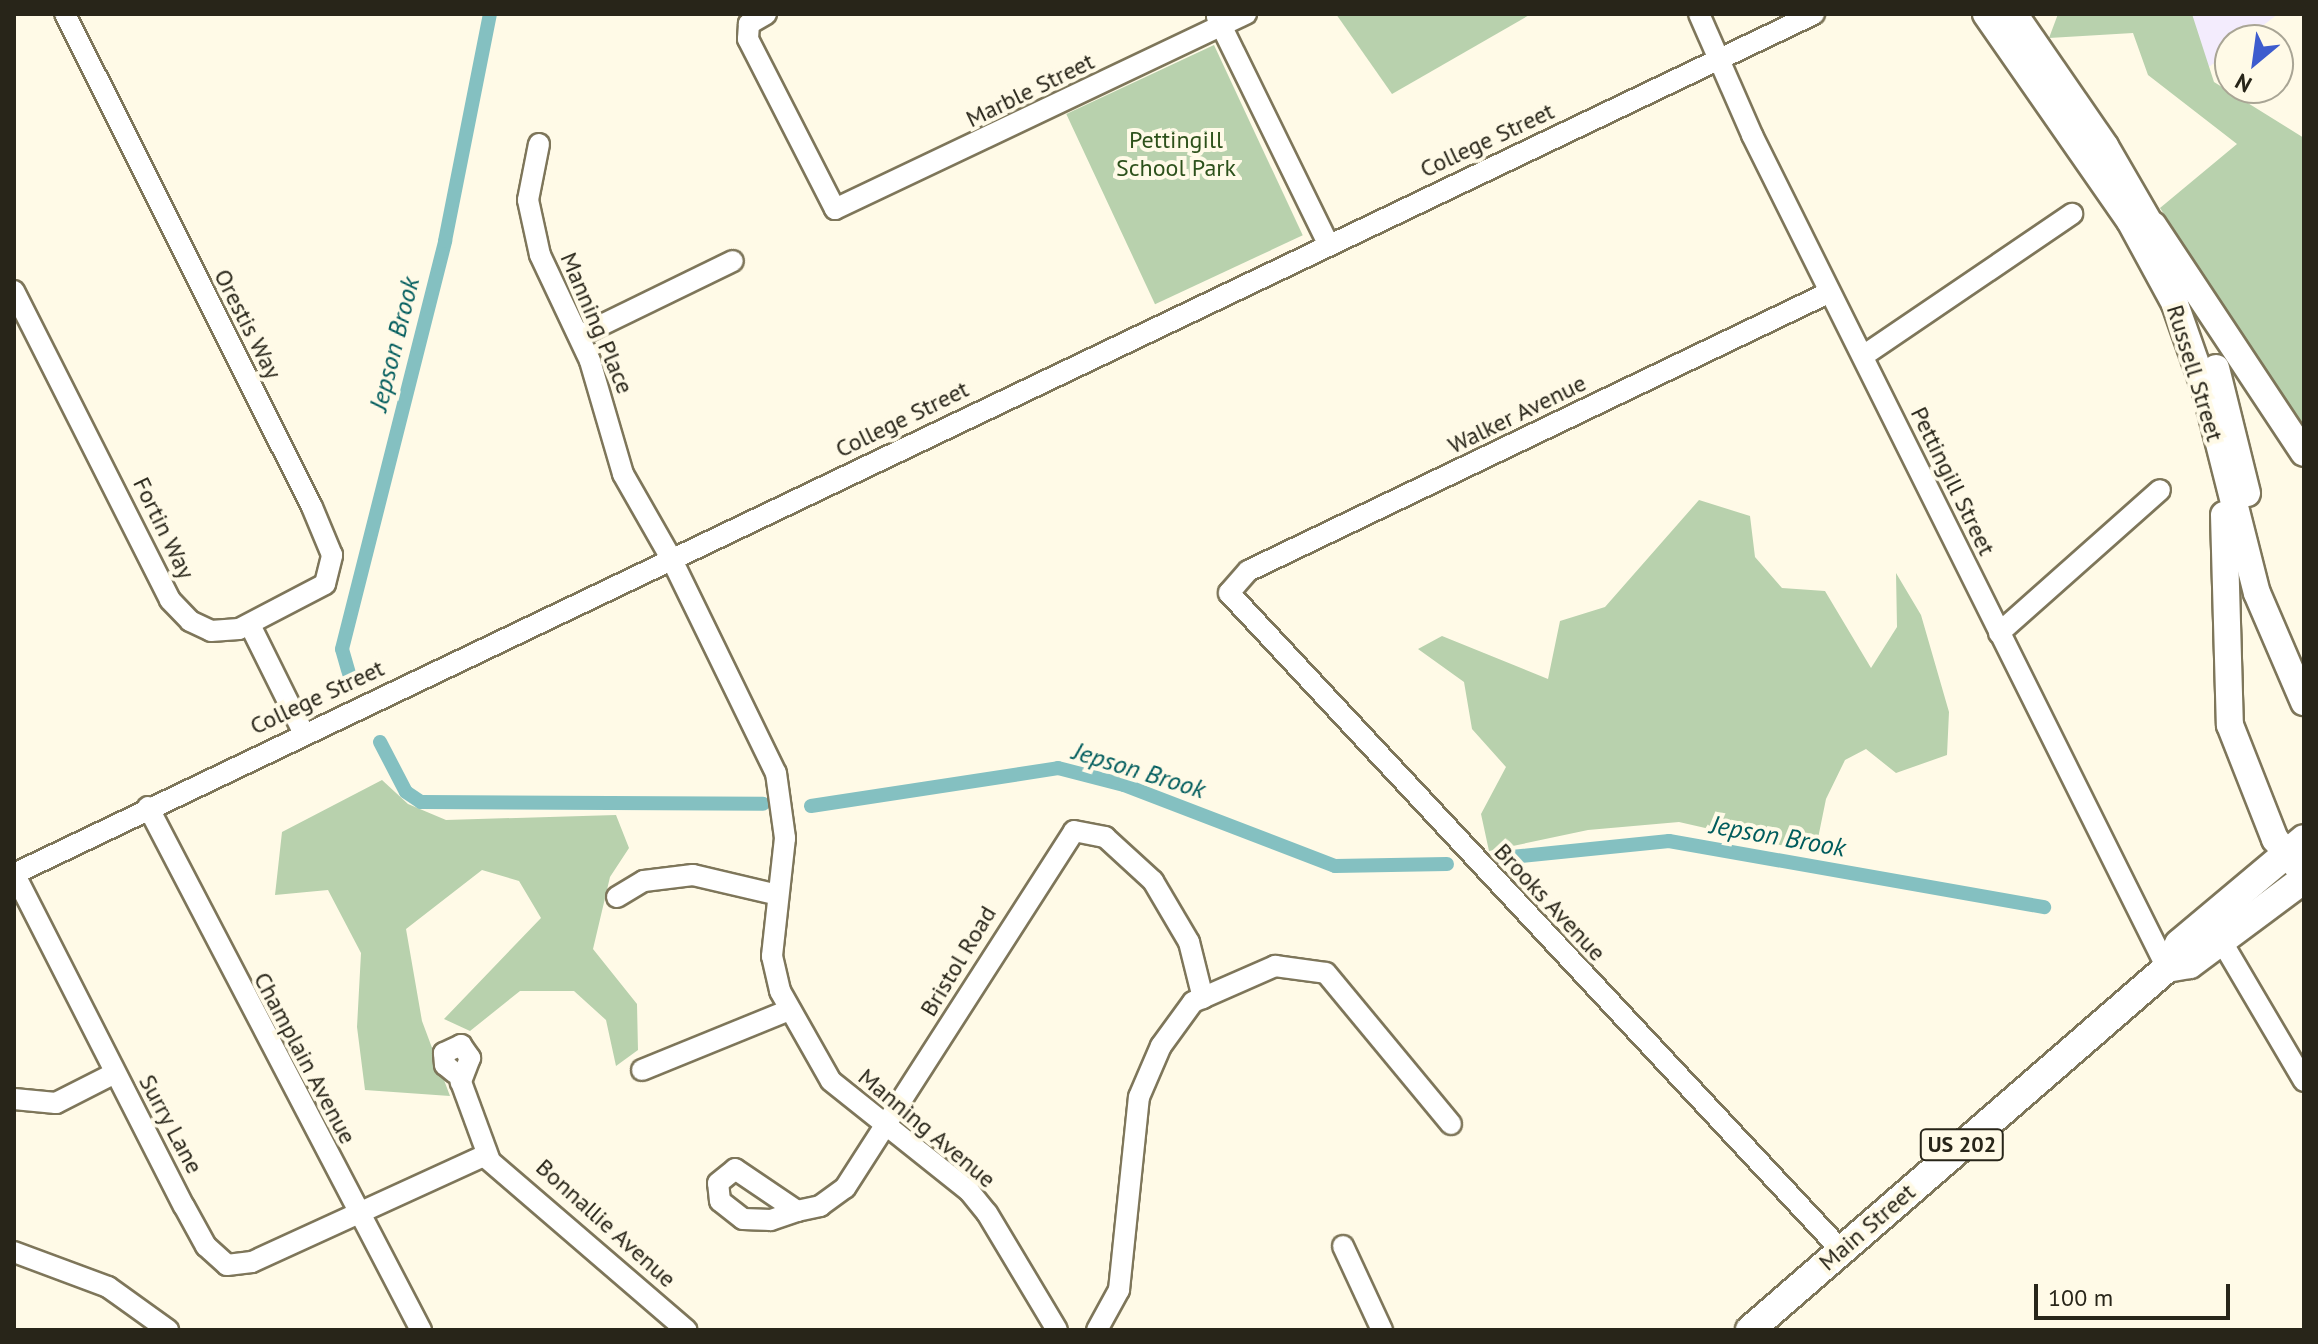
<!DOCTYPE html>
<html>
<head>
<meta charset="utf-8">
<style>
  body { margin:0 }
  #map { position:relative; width:2318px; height:1344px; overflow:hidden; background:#fffae7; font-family:"PT Sans",sans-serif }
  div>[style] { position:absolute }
  .education>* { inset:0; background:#f3ecfd }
  .green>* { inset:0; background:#b8d1ad; transform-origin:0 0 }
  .canal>* { height:14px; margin:-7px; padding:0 7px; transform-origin:7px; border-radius:7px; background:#84c0c1 }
  .roads { filter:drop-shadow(2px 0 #7e765a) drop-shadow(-2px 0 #7e765a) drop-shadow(0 2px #7e765a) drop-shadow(0 -2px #7e765a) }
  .minor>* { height:20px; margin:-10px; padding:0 10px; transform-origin:10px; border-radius:10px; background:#fff }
  .major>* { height:26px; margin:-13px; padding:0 13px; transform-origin:13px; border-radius:13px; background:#fff }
  .highway>* { height:28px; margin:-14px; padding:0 14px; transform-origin:14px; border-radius:14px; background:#fff }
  span { translate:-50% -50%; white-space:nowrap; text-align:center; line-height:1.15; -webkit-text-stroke:8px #fffae7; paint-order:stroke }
  .shield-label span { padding:2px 6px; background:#fffae7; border:2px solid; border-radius:6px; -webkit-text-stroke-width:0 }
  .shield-label { font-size:22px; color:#282519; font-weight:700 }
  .street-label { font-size:24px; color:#282519 }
  .park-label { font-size:24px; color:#2d511b }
  .water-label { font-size:26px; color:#005c5d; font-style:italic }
  .frame { position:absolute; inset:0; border:16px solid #282519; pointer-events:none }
  .north { position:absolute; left:2214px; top:24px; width:80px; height:80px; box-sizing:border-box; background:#fffae7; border:2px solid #a9a595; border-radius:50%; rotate:209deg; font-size:22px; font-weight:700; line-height:32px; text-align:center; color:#282519 }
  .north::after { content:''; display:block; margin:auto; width:28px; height:36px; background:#3d5cce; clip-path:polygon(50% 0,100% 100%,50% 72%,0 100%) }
  .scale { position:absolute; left:2034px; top:1284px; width:196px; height:36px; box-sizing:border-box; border:4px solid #282519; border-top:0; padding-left:10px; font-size:24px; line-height:28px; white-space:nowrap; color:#282519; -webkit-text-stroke:6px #fffae7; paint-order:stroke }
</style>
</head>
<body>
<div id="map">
  <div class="education">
    <i style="clip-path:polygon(2165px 14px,2278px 14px,2244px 40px,2230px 40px,2230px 51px,2205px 70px)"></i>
  </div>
  <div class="green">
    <i style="clip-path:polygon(1336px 14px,1531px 14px,1392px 94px)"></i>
    <i style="clip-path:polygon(2058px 14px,2192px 14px,2214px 82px,2304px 138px,2304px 427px,2160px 208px,2237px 144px,2148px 75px,2133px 33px,2049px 38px)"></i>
    <i style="left:1214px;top:45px;width:210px;height:163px;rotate:65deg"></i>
    <i style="clip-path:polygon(1699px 500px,1750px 516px,1755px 557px,1782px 588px,1825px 591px,1871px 668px,1897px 627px,1896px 573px,1921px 615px,1949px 712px,1947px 755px,1896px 773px,1866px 749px,1845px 760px,1826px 799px,1815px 853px,1679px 822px,1588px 830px,1489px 851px,1481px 814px,1506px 767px,1472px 729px,1464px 682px,1418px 649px,1442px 636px,1548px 679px,1560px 621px,1605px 607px)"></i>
    <i style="clip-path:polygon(382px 780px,408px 804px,446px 820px,616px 815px,629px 848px,610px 877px,593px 949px,637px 1004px,638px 1050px,616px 1066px,606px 1020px,574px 991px,520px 991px,470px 1031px,444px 1019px,541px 918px,519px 881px,482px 870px,406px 929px,422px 1021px,450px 1096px,365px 1090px,357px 1027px,361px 953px,328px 890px,275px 895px,282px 832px)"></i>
  </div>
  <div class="canal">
    <i style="left:352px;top:684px;width:36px;rotate:-106deg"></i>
    <i style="left:342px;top:649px;width:421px;rotate:-75.8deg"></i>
    <i style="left:445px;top:241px;width:231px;rotate:-78.8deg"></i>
    <i style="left:380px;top:742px;width:56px;rotate:62.5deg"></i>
    <i style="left:406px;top:792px;width:18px;rotate:34deg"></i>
    <i style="left:421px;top:802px;width:342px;rotate:0.3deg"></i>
    <i style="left:811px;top:806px;width:250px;rotate:-8.7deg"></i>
    <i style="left:1058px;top:768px;width:68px;rotate:14.4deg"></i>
    <i style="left:1124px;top:785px;width:226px;rotate:21deg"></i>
    <i style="left:1335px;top:866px;width:112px;rotate:-1deg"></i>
    <i style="left:1501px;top:858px;width:169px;rotate:-5.8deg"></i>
    <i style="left:1669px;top:841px;width:381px;rotate:10deg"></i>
  </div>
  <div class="roads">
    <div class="minor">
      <i style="left:766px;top:14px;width:20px;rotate:150deg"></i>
      <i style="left:749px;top:24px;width:15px;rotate:94deg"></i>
      <i style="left:748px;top:39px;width:191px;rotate:62.9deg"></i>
      <i style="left:835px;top:209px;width:455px;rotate:-25.4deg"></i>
      <i style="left:1699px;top:14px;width:132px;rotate:66.3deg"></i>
      <i style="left:1752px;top:135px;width:931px;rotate:63.52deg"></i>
      <i style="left:1217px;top:17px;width:253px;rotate:63.9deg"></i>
      <i style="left:539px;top:144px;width:57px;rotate:101.1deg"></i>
      <i style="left:528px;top:200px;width:56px;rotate:77.7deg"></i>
      <i style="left:540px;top:255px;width:117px;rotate:64.7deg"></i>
      <i style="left:590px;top:361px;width:118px;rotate:73.7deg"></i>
      <i style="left:623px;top:474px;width:97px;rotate:60.3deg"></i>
      <i style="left:671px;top:558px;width:239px;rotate:64deg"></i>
      <i style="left:776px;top:773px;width:66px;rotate:82.1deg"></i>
      <i style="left:785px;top:838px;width:119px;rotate:96.3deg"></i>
      <i style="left:772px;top:956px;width:36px;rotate:77deg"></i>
      <i style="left:780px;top:991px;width:103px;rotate:60.5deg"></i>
      <i style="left:831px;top:1081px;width:176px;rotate:38.6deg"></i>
      <i style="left:969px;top:1191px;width:28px;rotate:51deg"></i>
      <i style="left:987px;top:1213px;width:136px;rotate:59.1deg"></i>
      <i style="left:14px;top:291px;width:346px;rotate:63.2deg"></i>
      <i style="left:170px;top:600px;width:29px;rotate:46deg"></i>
      <i style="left:190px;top:621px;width:23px;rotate:25deg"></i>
      <i style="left:211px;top:631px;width:28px;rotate:-4deg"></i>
      <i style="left:239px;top:629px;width:97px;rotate:-27.6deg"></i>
      <i style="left:325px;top:584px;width:30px;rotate:-76deg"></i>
      <i style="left:332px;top:555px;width:52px;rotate:-112.6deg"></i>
      <i style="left:312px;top:507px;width:551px;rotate:-116.61deg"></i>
      <i style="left:1830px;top:292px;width:645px;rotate:154.39deg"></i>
      <i style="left:1248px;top:571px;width:29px;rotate:131deg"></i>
      <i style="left:1229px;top:593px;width:896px;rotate:47.03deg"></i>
      <i style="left:579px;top:336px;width:171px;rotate:-26deg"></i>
      <i style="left:1863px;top:356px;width:253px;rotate:-34.2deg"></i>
      <i style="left:250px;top:625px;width:119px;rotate:63.6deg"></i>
      <i style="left:1999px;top:633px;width:215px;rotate:-41.6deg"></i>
      <i style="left:148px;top:807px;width:590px;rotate:62.44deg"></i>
      <i style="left:14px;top:873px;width:374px;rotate:63deg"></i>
      <i style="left:184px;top:1206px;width:46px;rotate:61.2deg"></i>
      <i style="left:206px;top:1246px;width:28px;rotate:42deg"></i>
      <i style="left:227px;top:1265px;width:25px;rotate:-7deg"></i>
      <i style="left:252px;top:1262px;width:255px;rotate:-24.6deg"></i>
      <i style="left:484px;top:1156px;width:267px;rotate:40.7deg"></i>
      <i style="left:14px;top:874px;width:1995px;rotate:-25.54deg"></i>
      <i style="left:617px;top:897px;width:31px;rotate:-31deg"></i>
      <i style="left:644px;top:881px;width:49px;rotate:-7deg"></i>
      <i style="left:693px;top:875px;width:87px;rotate:13.2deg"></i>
      <i style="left:2215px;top:930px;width:175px;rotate:59.5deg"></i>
      <i style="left:642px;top:1070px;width:159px;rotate:-22.2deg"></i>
      <i style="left:455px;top:1073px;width:13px;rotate:-141deg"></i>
      <i style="left:445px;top:1065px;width:12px;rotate:-95deg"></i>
      <i style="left:444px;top:1053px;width:19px;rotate:-25deg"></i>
      <i style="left:461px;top:1045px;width:16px;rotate:55deg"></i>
      <i style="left:470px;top:1058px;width:26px;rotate:111deg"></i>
      <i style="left:461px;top:1082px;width:81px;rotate:69.8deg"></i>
      <i style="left:14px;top:1099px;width:42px;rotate:5.4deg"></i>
      <i style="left:56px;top:1103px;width:66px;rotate:-27deg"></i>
      <i style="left:797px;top:1211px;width:28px;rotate:161deg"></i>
      <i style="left:771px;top:1220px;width:28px;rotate:-178deg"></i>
      <i style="left:743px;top:1219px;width:29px;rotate:-142deg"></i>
      <i style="left:720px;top:1201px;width:18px;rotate:-96deg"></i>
      <i style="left:718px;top:1183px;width:22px;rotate:-39deg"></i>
      <i style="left:735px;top:1169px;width:75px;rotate:34.1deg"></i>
      <i style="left:797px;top:1211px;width:24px;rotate:-12deg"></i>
      <i style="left:820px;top:1206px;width:31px;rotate:-36deg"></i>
      <i style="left:845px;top:1188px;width:424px;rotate:-57.3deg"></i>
      <i style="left:1074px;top:831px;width:32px;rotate:11deg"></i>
      <i style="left:1105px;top:837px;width:65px;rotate:42.5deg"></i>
      <i style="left:1153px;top:881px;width:71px;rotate:59.5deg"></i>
      <i style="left:1189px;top:942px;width:58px;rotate:76deg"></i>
      <i style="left:1343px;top:1246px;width:93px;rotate:65.1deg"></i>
      <i style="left:14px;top:1252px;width:100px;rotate:20.4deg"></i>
      <i style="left:108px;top:1287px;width:74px;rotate:35.6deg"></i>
      <i style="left:1097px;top:1330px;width:46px;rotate:-61.2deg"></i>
      <i style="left:1119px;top:1290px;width:194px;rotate:-84.1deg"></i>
      <i style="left:1139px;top:1097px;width:56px;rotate:-66.7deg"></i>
      <i style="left:1161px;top:1046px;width:54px;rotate:-54deg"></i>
      <i style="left:1193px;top:1002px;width:90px;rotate:-23.7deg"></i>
      <i style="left:1275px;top:966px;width:51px;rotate:7.8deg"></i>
      <i style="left:1326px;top:973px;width:196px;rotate:50.4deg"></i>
    </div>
    <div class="major">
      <i style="left:1986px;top:14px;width:252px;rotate:55.2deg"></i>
      <i style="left:2130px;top:221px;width:94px;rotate:61.5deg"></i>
      <i style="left:2175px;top:304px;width:93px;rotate:70.6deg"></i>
      <i style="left:2206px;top:392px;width:207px;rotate:75.8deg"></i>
      <i style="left:2257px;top:593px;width:119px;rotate:66.7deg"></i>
      <i style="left:2014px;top:14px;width:160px;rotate:55.4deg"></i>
      <i style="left:2105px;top:146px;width:110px;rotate:59.9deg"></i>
      <i style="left:2153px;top:225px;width:273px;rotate:56.5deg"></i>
      <i style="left:2216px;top:368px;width:129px;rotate:76.1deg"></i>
      <i style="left:2224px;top:515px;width:210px;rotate:88.4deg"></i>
      <i style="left:2230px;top:725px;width:123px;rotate:68.5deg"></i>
      <i style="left:2275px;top:839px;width:46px;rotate:51.1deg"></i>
    </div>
    <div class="highway">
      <i style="left:2167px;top:968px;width:23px;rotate:-10deg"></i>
      <i style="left:2190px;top:964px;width:142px;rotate:-36.7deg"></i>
      <i style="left:1750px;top:1330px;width:552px;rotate:-40.96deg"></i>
      <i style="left:2167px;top:968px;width:27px;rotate:-63deg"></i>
      <i style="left:2179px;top:944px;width:163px;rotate:-40deg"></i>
    </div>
  </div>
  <div class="shield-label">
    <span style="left:1962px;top:1145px">US 202</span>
  </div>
  <div class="street-label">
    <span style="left:1030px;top:90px;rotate:-26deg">Marble Street</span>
    <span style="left:1487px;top:140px;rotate:-25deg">College Street</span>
    <span style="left:597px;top:323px;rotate:67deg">Manning Place</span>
    <span style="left:248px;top:324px;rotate:63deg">Orestis Way</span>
    <span style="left:2195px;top:373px;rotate:73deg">Russell Street</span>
    <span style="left:1517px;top:414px;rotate:-26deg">Walker Avenue</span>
    <span style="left:902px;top:419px;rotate:-26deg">College Street</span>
    <span style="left:1953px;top:481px;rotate:64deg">Pettingill Street</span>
    <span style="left:164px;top:528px;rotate:64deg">Fortin Way</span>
    <span style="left:317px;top:697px;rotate:-25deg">College Street</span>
    <span style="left:1550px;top:902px;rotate:47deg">Brooks Avenue</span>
    <span style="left:958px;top:961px;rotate:-59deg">Bristol Road</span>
    <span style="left:305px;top:1058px;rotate:62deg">Champlain Avenue</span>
    <span style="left:171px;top:1124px;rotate:62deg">Surry Lane</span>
    <span style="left:927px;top:1128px;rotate:40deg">Manning Avenue</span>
    <span style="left:606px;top:1223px;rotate:42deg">Bonnallie Avenue</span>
    <span style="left:1867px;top:1227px;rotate:-41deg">Main Street</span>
  </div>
  <div class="park-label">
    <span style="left:1176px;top:154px">Pettingill<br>School Park</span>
  </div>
  <div class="water-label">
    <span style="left:394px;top:344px;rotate:-76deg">Jepson Brook</span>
    <span style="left:1139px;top:770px;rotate:17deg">Jepson Brook</span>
    <span style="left:1778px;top:836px;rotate:10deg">Jepson Brook</span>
  </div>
  <div class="frame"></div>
  <div class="north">N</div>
  <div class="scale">100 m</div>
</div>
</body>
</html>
